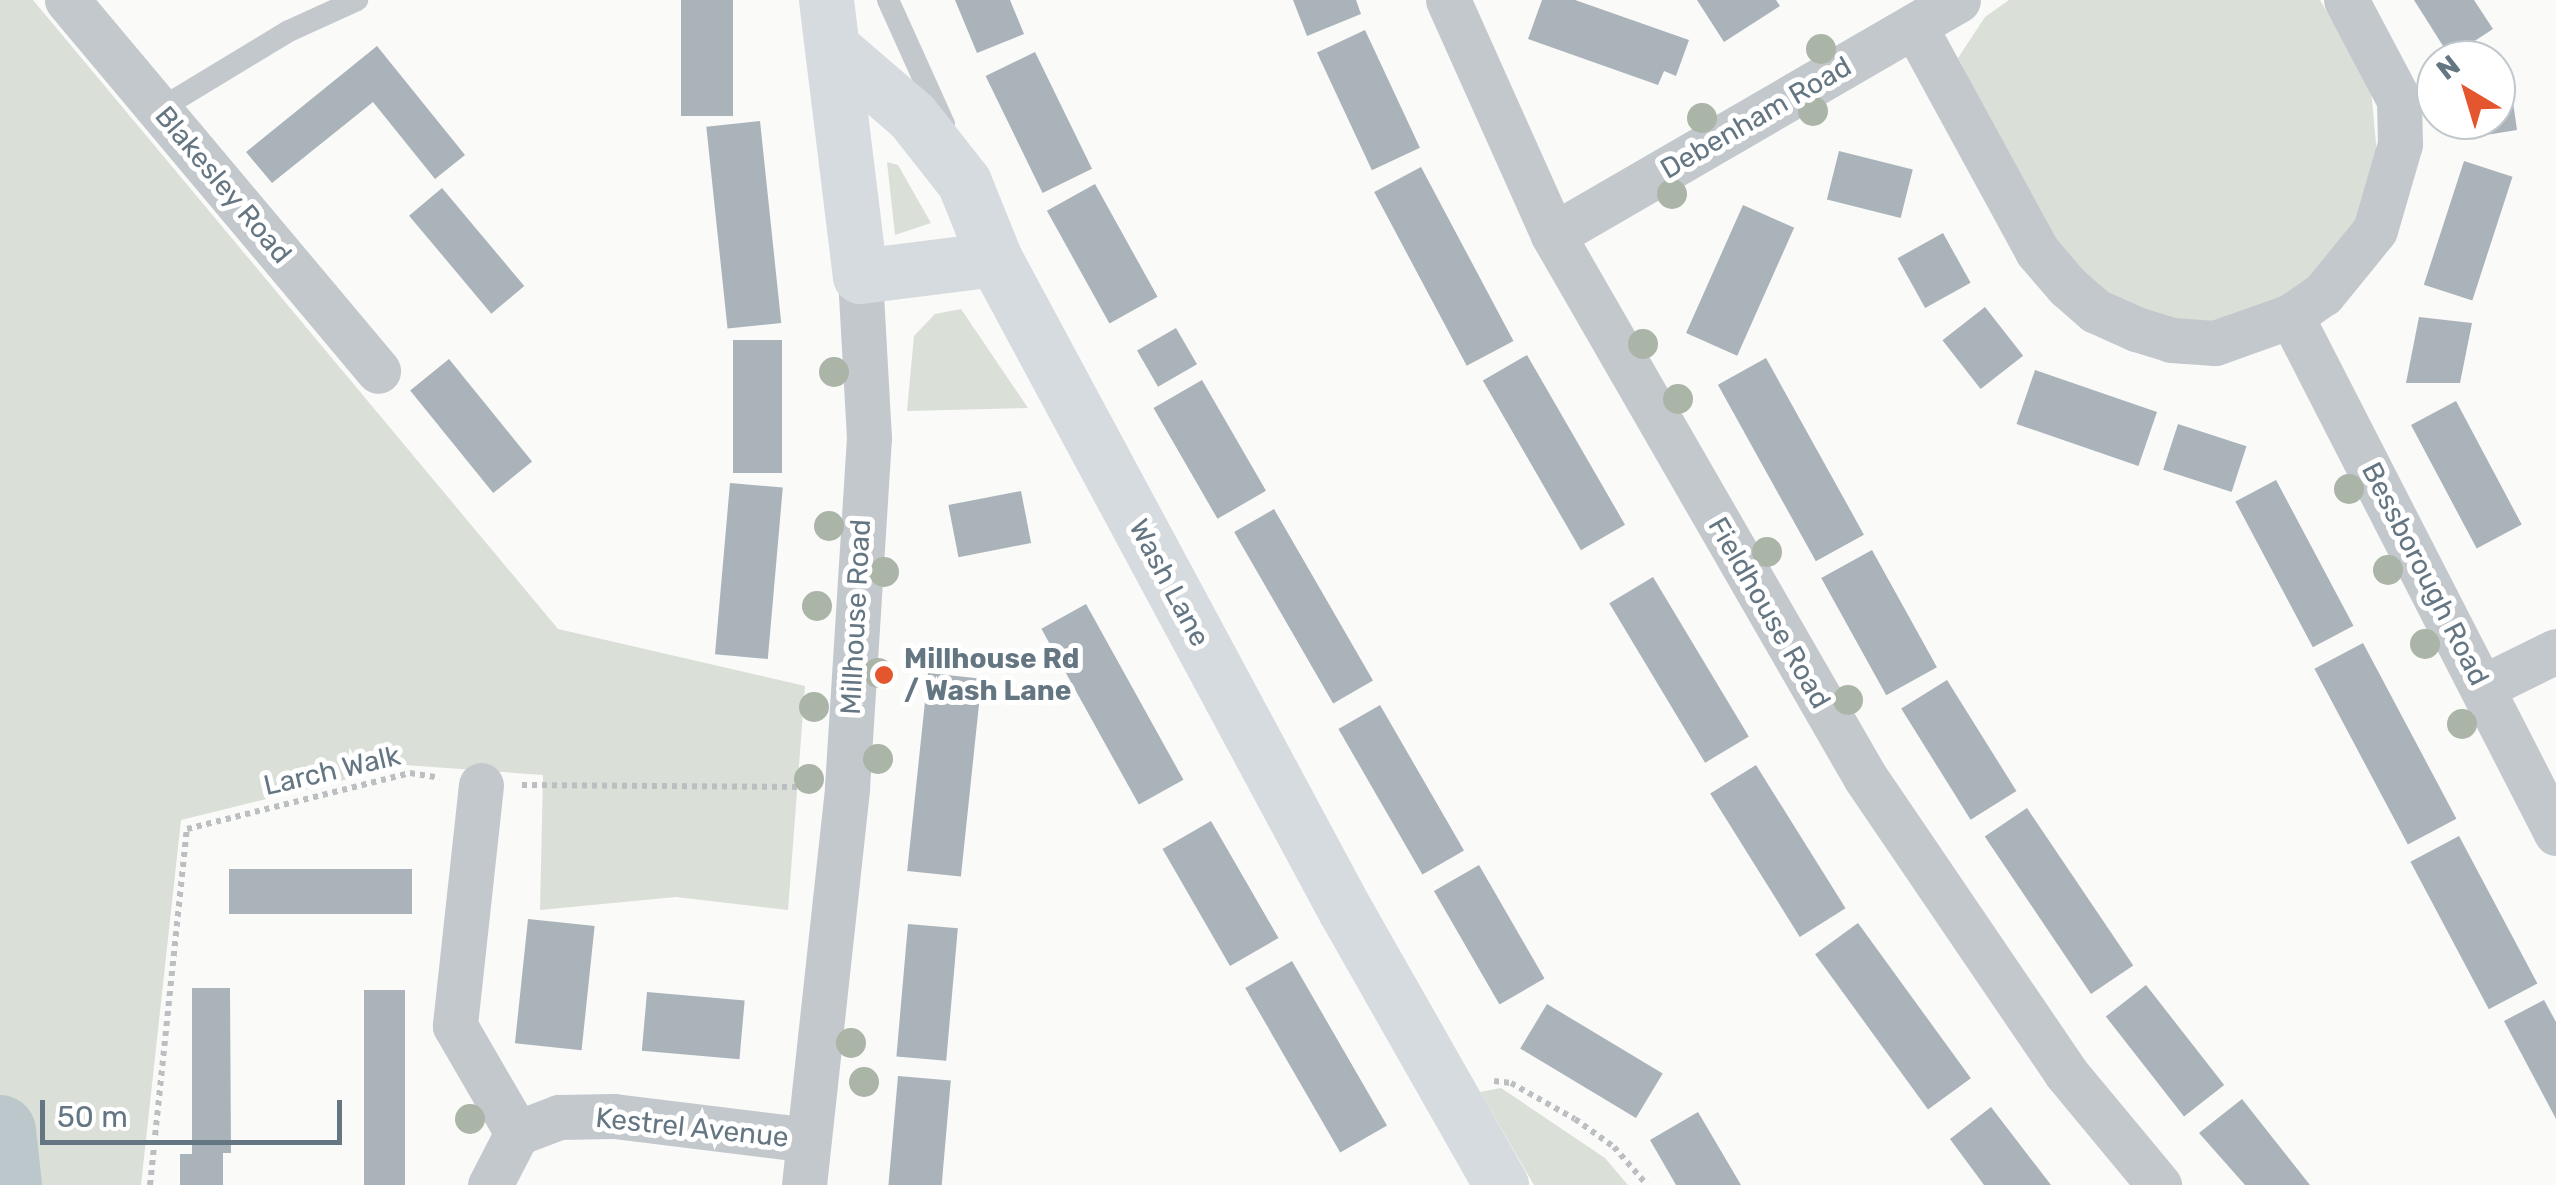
<!DOCTYPE html>
<html>
<head>
<meta charset="utf-8">
<style>
  body { margin:0 }
  #map { position:relative; width:2556px; height:1185px; overflow:hidden; background:#fafaf8; font-family:Rubik,sans-serif }
  div>[style] { position:absolute }
  .green>* { inset:0; background:#dadfd7 }
  .river>* { height:72px; margin:-36px; padding:0 36px; transform-origin:36px; border-radius:36px; background:#bbc7cb }
  .building>* { inset:0; background:#aab3b9; transform-origin:0 0 }
  .path>* { height:6px; margin-top:-3px; transform-origin:0; background:repeating-linear-gradient(90deg,#bbbfc2 0 5px,transparent 0 10px) }
  .lane>* { height:22px; margin:-11px; padding:0 11px; transform-origin:11px; border-radius:11px; background:#c3c8cc }
  .street>* { height:45px; margin:-22.5px; padding:0 22.5px; transform-origin:22.5px; border-radius:22.5px; background:#c3c8cc }
  .secondary>* { height:55px; margin:-27.5px; padding:0 27.5px; transform-origin:27.5px; border-radius:27.5px; background:#d6dbdf }
  .trees>* { width:30px; height:30px; margin:-15px; border-radius:50%; background:#aab4a7 }
  .dots>* { width:28px; height:28px; translate:-50% -50%; box-sizing:border-box; border:5px solid #fff; border-radius:50% }
  span { translate:-50% -50%; white-space:nowrap; text-align:center; line-height:1.15; -webkit-text-stroke:10px #fff; paint-order:stroke }
  .street-label { font-size:28px; color:#657683 }
  .poi-label { font-size:28px; color:#657683; font-weight:700 }
  .left { translate:0 -50%; text-align:left }
  .north { position:absolute; left:2416px; top:40px; width:100px; height:100px; box-sizing:border-box; background:#fff; border:2px solid #c1c8cd; border-radius:50%; rotate:322deg; font-size:28px; font-weight:700; line-height:40px; text-align:center; color:#657683 }
  .north::after { content:''; display:block; margin:auto; width:35px; height:45px; background:#e4572e; clip-path:polygon(50% 0,100% 100%,50% 72%,0 100%) }
  .scale { position:absolute; left:40px; top:1100px; width:302px; height:45px; box-sizing:border-box; border:5px solid #657683; border-top:0; padding-left:12px; font-size:30px; line-height:35px; white-space:nowrap; color:#657683; -webkit-text-stroke:8px #fff; paint-order:stroke }
</style>
</head>
<body>
<div id="map">
  <div class="green">
    <i style="clip-path:polygon(0 0,33px 0,558px 629px,805px 686px,788px 910px,676px 897px,540px 910px,543px 775px,405px 765px,181px 820px,141px 1185px,0 1185px)"></i>
    <i style="clip-path:polygon(2009px 0,2320px 0,2371px 89px,2377px 155px,2356px 232px,2316px 278px,2256px 313px,2212px 325px,2151px 319px,2082px 278px,2047px 237px,1958px 58px,1985px 17px)"></i>
    <i style="clip-path:polygon(887px 162px,898px 165px,931px 223px,895px 235px)"></i>
    <i style="clip-path:polygon(961px 309px,1028px 408px,907px 411px,914px 336px,935px 314px)"></i>
    <i style="clip-path:polygon(1501px 1088px,1605px 1158px,1628px 1185px,1534px 1185px,1480px 1092px)"></i>
  </div>
  <div class="river">
    <i style="left:0;top:1131px;width:54px;rotate:83.7deg"></i>
  </div>
  <div class="building">
    <i style="left:681px;top:0;width:52px;height:116px"></i>
    <i style="clip-path:polygon(955px 0,1010px 0,1024px 34px,977px 53px)"></i>
    <i style="clip-path:polygon(1293px 0,1356px 0,1361px 14px,1307px 36px)"></i>
    <i style="clip-path:polygon(1542px 0,1575px 0,1689px 40px,1676px 76px,1664px 71px,1658px 85px,1528px 39px)"></i>
    <i style="clip-path:polygon(1697px 0,1776px 0,1780px 6px,1724px 42px)"></i>
    <i style="clip-path:polygon(2414px 0,2474px 0,2493px 29px,2450px 57px)"></i>
    <i style="left:1365px;top:30px;width:130px;height:53px;rotate:65deg"></i>
    <i style="clip-path:polygon(377px 46px,465px 155px,435px 179px,373px 102px,272px 183px,246px 152px)"></i>
    <i style="left:1035px;top:52px;width:130px;height:55px;rotate:64deg"></i>
    <i style="clip-path:polygon(2508px 67px,2517px 130px,2461px 139px,2458px 120px,2496px 120px,2496px 69px)"></i>
    <i style="left:760px;top:121px;width:203px;height:54px;rotate:84deg"></i>
    <i style="left:1839px;top:151px;width:76px;height:50px;rotate:14deg"></i>
    <i style="left:2464px;top:161px;width:51px;height:130px;rotate:18deg"></i>
    <i style="left:1421px;top:167px;width:197px;height:53px;rotate:62deg"></i>
    <i style="left:1095px;top:184px;width:129px;height:55px;rotate:61deg"></i>
    <i style="left:442px;top:188px;width:128px;height:43px;rotate:50deg"></i>
    <i style="left:1743px;top:205px;width:56px;height:140px;rotate:24deg"></i>
    <i style="left:1943px;top:233px;width:57px;height:52px;rotate:61deg"></i>
    <i style="left:1985px;top:307px;width:62px;height:54px;rotate:52deg"></i>
    <i style="clip-path:polygon(2419px 317px,2472px 323px,2460px 383px,2406px 383px)"></i>
    <i style="left:1176px;top:328px;width:42px;height:45px;rotate:60deg"></i>
    <i style="left:782px;top:340px;width:133px;height:49px;rotate:90deg"></i>
    <i style="left:1527px;top:355px;width:196px;height:51px;rotate:60deg"></i>
    <i style="left:1766px;top:358px;width:202px;height:55px;rotate:61deg"></i>
    <i style="left:449px;top:359px;width:132px;height:50px;rotate:51deg"></i>
    <i style="left:2035px;top:370px;width:129px;height:57px;rotate:19deg"></i>
    <i style="left:1202px;top:380px;width:128px;height:56px;rotate:60deg"></i>
    <i style="left:2456px;top:401px;width:140px;height:51px;rotate:62deg"></i>
    <i style="left:2178px;top:424px;width:72px;height:48px;rotate:18deg"></i>
    <i style="left:2276px;top:480px;width:165px;height:46px;rotate:62deg"></i>
    <i style="left:730px;top:483px;width:53px;height:172px;rotate:5deg"></i>
    <i style="left:1021px;top:491px;width:53px;height:74px;rotate:79deg"></i>
    <i style="left:1274px;top:509px;width:198px;height:46px;rotate:60deg"></i>
    <i style="left:1872px;top:550px;width:134px;height:58px;rotate:61deg"></i>
    <i style="left:1653px;top:577px;width:186px;height:51px;rotate:59deg"></i>
    <i style="left:1086px;top:604px;width:201px;height:51px;rotate:61deg"></i>
    <i style="left:2363px;top:643px;width:199px;height:55px;rotate:62deg"></i>
    <i style="left:928px;top:673px;width:54px;height:199px;rotate:6deg"></i>
    <i style="left:1947px;top:680px;width:131px;height:54px;rotate:58deg"></i>
    <i style="left:1380px;top:705px;width:168px;height:48px;rotate:60deg"></i>
    <i style="left:1756px;top:765px;width:169px;height:54px;rotate:58deg"></i>
    <i style="left:2027px;top:808px;width:190px;height:51px;rotate:56deg"></i>
    <i style="left:1211px;top:821px;width:135px;height:56px;rotate:60deg"></i>
    <i style="left:2459px;top:836px;width:167px;height:55px;rotate:62deg"></i>
    <i style="left:1479px;top:865px;width:131px;height:52px;rotate:60deg"></i>
    <i style="left:412px;top:869px;width:45px;height:183px;rotate:90deg"></i>
    <i style="left:528px;top:919px;width:67px;height:125px;rotate:6deg"></i>
    <i style="left:1858px;top:923px;width:192px;height:53px;rotate:54deg"></i>
    <i style="left:908px;top:924px;width:50px;height:133px;rotate:5deg"></i>
    <i style="left:1292px;top:961px;width:190px;height:54px;rotate:60deg"></i>
    <i style="left:2146px;top:985px;width:127px;height:51px;rotate:52deg"></i>
    <i style="clip-path:polygon(192px 988px,230px 988px,231px 1153px,223px 1153px,223px 1185px,180px 1185px,180px 1154px,192px 1154px)"></i>
    <i style="left:364px;top:990px;width:41px;height:195px"></i>
    <i style="left:647px;top:992px;width:98px;height:59px;rotate:5deg"></i>
    <i style="clip-path:polygon(2544px 1000px,2556px 1022px,2556px 1119px,2504px 1021px)"></i>
    <i style="left:1547px;top:1004px;width:135px;height:52px;rotate:31deg"></i>
    <i style="left:898px;top:1076px;width:53px;height:110px;rotate:5deg"></i>
    <i style="clip-path:polygon(2242px 1099px,2310px 1185px,2245px 1185px,2199px 1133px)"></i>
    <i style="clip-path:polygon(1991px 1107px,2051px 1185px,1984px 1185px,1950px 1139px)"></i>
    <i style="clip-path:polygon(1698px 1112px,1741px 1185px,1676px 1185px,1650px 1140px)"></i>
  </div>
  <div class="path">
    <i style="left:522px;top:785px;width:282px;rotate:0.4deg"></i>
    <i style="left:1494px;top:1081px;width:17px;rotate:7deg"></i>
    <i style="left:1511px;top:1083px;width:73px;rotate:29.4deg"></i>
    <i style="left:1575px;top:1119px;width:48px;rotate:35.7deg"></i>
    <i style="left:1614px;top:1147px;width:50px;rotate:49deg"></i>
    <i style="left:150px;top:1185px;width:358px;rotate:-84.1deg"></i>
    <i style="left:187px;top:829px;width:230px;rotate:-14.1deg"></i>
    <i style="left:410px;top:773px;width:30px;rotate:9deg"></i>
  </div>
  <div class="lane">
    <i style="left:888px;top:0;width:136px;rotate:65.7deg"></i>
    <i style="left:160px;top:109px;width:151px;rotate:-31.2deg"></i>
    <i style="left:289px;top:31px;width:75px;rotate:-24.5deg"></i>
  </div>
  <div class="street">
    <i style="left:67px;top:0;width:484px;rotate:50deg"></i>
    <i style="left:1448px;top:0;width:257px;rotate:65.9deg"></i>
    <i style="left:1553px;top:235px;width:625px;rotate:60.07deg"></i>
    <i style="left:1865px;top:777px;width:358px;rotate:55.8deg"></i>
    <i style="left:2066px;top:1073px;width:146px;rotate:50.3deg"></i>
    <i style="left:1915px;top:27px;width:255px;rotate:61.4deg"></i>
    <i style="left:2037px;top:251px;width:46px;rotate:49.4deg"></i>
    <i style="left:2067px;top:286px;width:38px;rotate:41deg"></i>
    <i style="left:2096px;top:311px;width:44px;rotate:24.2deg"></i>
    <i style="left:2136px;top:329px;width:37px;rotate:17deg"></i>
    <i style="left:2171px;top:340px;width:44px;rotate:3.9deg"></i>
    <i style="left:2215px;top:343px;width:81px;rotate:-19.6deg"></i>
    <i style="left:2291px;top:316px;width:39px;rotate:-35deg"></i>
    <i style="left:2323px;top:294px;width:82px;rotate:-50.9deg"></i>
    <i style="left:2375px;top:230px;width:90px;rotate:-73.8deg"></i>
    <i style="left:2400px;top:144px;width:44px;rotate:-91.3deg"></i>
    <i style="left:2399px;top:100px;width:113px;rotate:-117.9deg"></i>
    <i style="left:1553px;top:235px;width:468px;rotate:-30.1deg"></i>
    <i style="left:2291px;top:316px;width:581px;rotate:62.86deg"></i>
    <i style="left:2483px;top:687px;width:81px;rotate:-26.3deg"></i>
    <i style="left:481px;top:785px;width:242px;rotate:96.2deg"></i>
    <i style="left:455px;top:1026px;width:124px;rotate:59.9deg"></i>
    <i style="left:490px;top:1185px;width:59px;rotate:-62.6deg"></i>
    <i style="left:517px;top:1133px;width:45px;rotate:-20.9deg"></i>
    <i style="left:559px;top:1117px;width:55px;rotate:-1deg"></i>
    <i style="left:614px;top:1116px;width:196px;rotate:7deg"></i>
    <i style="left:804px;top:1185px;width:400px;rotate:-83.8deg"></i>
    <i style="left:847px;top:787px;width:350px;rotate:-86.4deg"></i>
    <i style="left:869px;top:438px;width:162px;rotate:-93.2deg"></i>
  </div>
  <div class="secondary">
    <i style="left:826px;top:0;width:278px;rotate:83deg"></i>
    <i style="left:860px;top:276px;width:136px;rotate:-7.2deg"></i>
    <i style="left:833px;top:48px;width:104px;rotate:40.7deg"></i>
    <i style="left:912px;top:116px;width:84px;rotate:51.8deg"></i>
    <i style="left:964px;top:182px;width:83px;rotate:68.1deg"></i>
    <i style="left:995px;top:259px;width:739px;rotate:61.74deg"></i>
    <i style="left:1345px;top:910px;width:316px;rotate:60.4deg"></i>
  </div>
  <div class="trees">
    <i style="left:1821px;top:49px"></i>
    <i style="left:1813px;top:111px"></i>
    <i style="left:1702px;top:118px"></i>
    <i style="left:1672px;top:194px"></i>
    <i style="left:1643px;top:344px"></i>
    <i style="left:834px;top:372px"></i>
    <i style="left:1678px;top:399px"></i>
    <i style="left:2349px;top:489px"></i>
    <i style="left:829px;top:526px"></i>
    <i style="left:1767px;top:552px"></i>
    <i style="left:2388px;top:570px"></i>
    <i style="left:884px;top:572px"></i>
    <i style="left:817px;top:606px"></i>
    <i style="left:2425px;top:644px"></i>
    <i style="left:878px;top:673px"></i>
    <i style="left:1848px;top:700px"></i>
    <i style="left:814px;top:707px"></i>
    <i style="left:2462px;top:724px"></i>
    <i style="left:878px;top:759px"></i>
    <i style="left:809px;top:779px"></i>
    <i style="left:851px;top:1043px"></i>
    <i style="left:864px;top:1082px"></i>
    <i style="left:470px;top:1119px"></i>
  </div>
  <div class="dots">
    <i style="left:884px;top:675px;background:#e4572e"></i>
  </div>
  <div class="street-label">
    <span style="left:1756px;top:118px;rotate:-30deg">Debenham Road</span>
    <span style="left:223px;top:185px;rotate:50deg">Blakesley Road</span>
    <span style="left:2425px;top:574px;rotate:63deg">Bessborough Road</span>
    <span style="left:1169px;top:583px;rotate:62deg">Wash Lane</span>
    <span style="left:1769px;top:613px;rotate:60deg">Fieldhouse Road</span>
    <span style="left:856px;top:617px;rotate:-87deg">Millhouse Road</span>
    <span style="left:332px;top:771px;rotate:-13deg">Larch Walk</span>
    <span style="left:692px;top:1128px;rotate:6deg">Kestrel Avenue</span>
  </div>
  <div class="poi-label">
    <span class="left" style="left:904px;top:675px">Millhouse Rd<br>/ Wash Lane</span>
  </div>
  <div class="north">N</div>
  <div class="scale">50 m</div>
</div>
</body>
</html>
